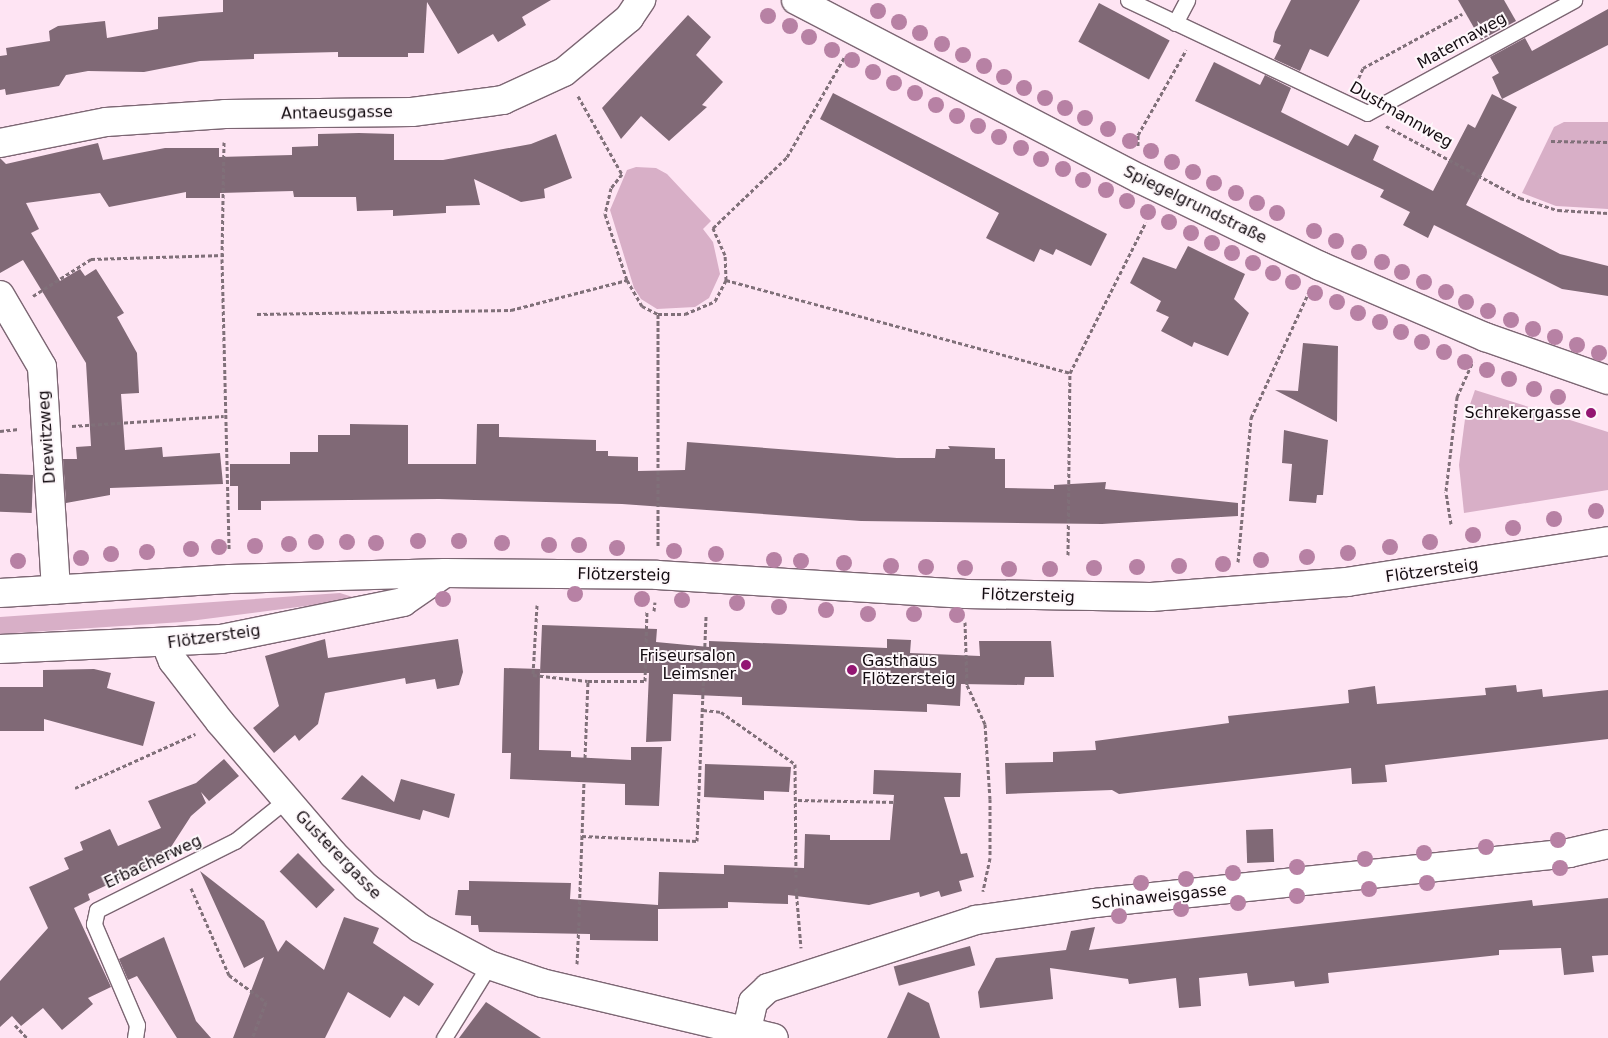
<!DOCTYPE html>
<html>
<head>
<meta charset="utf-8">
<style>
  body { margin:0 }
  #map { position:relative; width:1608px; height:1038px; overflow:hidden; background:#fee4f3; font-family:"DejaVu Sans",sans-serif }
  div>[style] { position:absolute }
  .green>* { inset:0; background:#d8afc7 }
  .building>* { inset:0; background:#806976; transform-origin:0 0 }
  .path>* { height:3px; margin-top:-1.5px; transform-origin:0; background:repeating-linear-gradient(90deg,#807079 0 4px,transparent 0 6.5px) }
  .roads { filter:drop-shadow(1px 0 #7c6673) drop-shadow(-1px 0 #7c6673) drop-shadow(0 1px #7c6673) drop-shadow(0 -1px #7c6673) }
  .lane>* { height:15px; margin:-7.5px; padding:0 7.5px; transform-origin:7.5px; border-radius:7.5px; background:#fff }
  .street>* { height:28px; margin:-14px; padding:0 14px; transform-origin:14px; border-radius:14px; background:#fff }
  .secondary>* { height:28px; margin:-14px; padding:0 14px; transform-origin:14px; border-radius:14px; background:#fff }
  .trees>* { width:16px; height:16px; margin:-8px; border-radius:50%; background:#b781a4 }
  .dots>* { width:14px; height:14px; translate:-50% -50%; box-sizing:border-box; border:2px solid #fef8fb; border-radius:50% }
  span { translate:-50% -50%; white-space:nowrap; text-align:center; line-height:1.15; -webkit-text-stroke:4px #fef8fb; paint-order:stroke }
  .street-label { font-size:16px; color:#140c11 }
  .poi-label { font-size:16px; color:#140c11 }
  .right { translate:-100% -50%; text-align:right }
  .left { translate:0 -50%; text-align:left }
</style>
</head>
<body>
<div id="map">
  <div class="green">
    <i style="clip-path:polygon(1564px 122px,1608px 122px,1608px 209px,1556px 206px,1522px 193px,1554px 127px)"></i>
    <i style="clip-path:polygon(636px 167px,656px 168px,667px 174px,711px 221px,703px 229px,713px 242px,720px 274px,709px 298px,695px 307px,657px 309px,641px 299px,634px 288px,610px 210px,627px 170px)"></i>
    <i style="clip-path:polygon(1475px 390px,1608px 432px,1608px 490px,1464px 513px,1459px 465px,1465px 419px)"></i>
    <i style="clip-path:polygon(340px 593px,359px 599px,182px 622px,0 634px,0 617px)"></i>
  </div>
  <div class="building">
    <i style="clip-path:polygon(223px 0,551px 0,522px 17px,526px 25px,498px 42px,493px 34px,458px 54px,427px 2px,424px 53px,408px 53px,408px 57px,338px 57px,338px 52px,254px 54px,254px 59px,200px 61px,144px 72px,88px 71px,66px 75px,59px 86px,6px 95px,5px 89px,0 90px,0 56px,7px 55px,6px 48px,50px 41px,49px 31px,58px 26px,105px 21px,107px 38px,158px 29px,158px 17px,223px 12px)"></i>
    <i style="clip-path:polygon(1291px 0,1360px 0,1328px 57px,1310px 49px,1300px 71px,1274px 59px,1281px 45px,1273px 42px,1275px 32px)"></i>
    <i style="clip-path:polygon(1458px 0,1504px 0,1516px 21px,1481px 40px)"></i>
    <i style="left:1099px;top:3px;width:80px;height:44px;rotate:28deg"></i>
    <i style="clip-path:polygon(1608px 9px,1608px 45px,1502px 99px,1492px 77px,1499px 73px,1490px 57px,1525px 38px,1532px 51px)"></i>
    <i style="clip-path:polygon(688px 15px,711px 37px,696px 55px,723px 82px,702px 105px,707px 107px,669px 141px,641px 116px,621px 139px,602px 108px)"></i>
    <i style="clip-path:polygon(1214px 62px,1260px 85px,1265px 75px,1291px 88px,1281px 112px,1348px 146px,1355px 134px,1379px 146px,1373px 160px,1433px 191px,1468px 124px,1475px 128px,1492px 94px,1517px 107px,1466px 205px,1560px 254px,1608px 266px,1608px 296px,1562px 289px,1434px 225px,1428px 238px,1403px 225px,1410px 212px,1380px 197px,1384px 190px,1195px 101px)"></i>
    <i style="clip-path:polygon(833px 93px,1107px 234px,1091px 266px,1056px 249px,1053px 255px,1040px 249px,1034px 262px,986px 238px,999px 213px,820px 119px)"></i>
    <i style="clip-path:polygon(359px 133px,394px 134px,394px 160px,443px 160px,531px 144px,556px 134px,572px 178px,544px 189px,545px 198px,521px 202px,474px 179px,480px 205px,446px 206px,446px 213px,393px 216px,393px 210px,357px 211px,356px 197px,294px 197px,293px 191px,220px 193px,220px 198px,186px 198px,186px 192px,109px 207px,100px 193px,26px 203px,39px 229px,31px 233px,60px 281px,80px 269px,85px 276px,96px 269px,124px 313px,117px 317px,137px 353px,139px 393px,121px 394px,125px 450px,162px 447px,163px 457px,220px 453px,223px 484px,110px 488px,110px 495px,66px 503px,63px 459px,77px 459px,76px 447px,91px 446px,86px 363px,23px 260px,0 273px,0 158px,6px 164px,98px 143px,103px 160px,165px 148px,219px 148px,219px 157px,292px 155px,292px 147px,318px 146px,318px 134px)"></i>
    <i style="clip-path:polygon(1188px 246px,1245px 274px,1234px 299px,1249px 313px,1228px 356px,1194px 342px,1192px 347px,1161px 331px,1169px 317px,1156px 311px,1161px 301px,1130px 283px,1143px 257px,1176px 269px)"></i>
    <i style="clip-path:polygon(1303px 343px,1338px 346px,1337px 422px,1275px 390px,1298px 391px)"></i>
    <i style="clip-path:polygon(350px 424px,408px 425px,408px 464px,476px 464px,477px 424px,499px 424px,499px 437px,596px 440px,596px 451px,608px 451px,608px 456px,638px 457px,638px 471px,685px 470px,687px 442px,897px 458px,935px 458px,936px 449px,950px 449px,948px 446px,995px 448px,995px 459px,1005px 459px,1005px 488px,1054px 489px,1054px 485px,1106px 482px,1105px 489px,1238px 503px,1238px 516px,1102px 524px,861px 521px,622px 504px,439px 499px,261px 501px,261px 510px,238px 510px,238px 486px,230px 486px,230px 464px,290px 464px,290px 452px,318px 452px,318px 435px,350px 435px)"></i>
    <i style="clip-path:polygon(1284px 430px,1328px 440px,1323px 495px,1317px 495px,1316px 503px,1289px 501px,1292px 464px,1282px 463px)"></i>
    <i style="left:33px;top:475px;width:38px;height:33px;rotate:92deg"></i>
    <i style="clip-path:polygon(542px 625px,657px 629px,656px 642px,709px 647px,709px 641px,887px 648px,887px 639px,911px 640px,910px 653px,956px 655px,980px 656px,979px 641px,1051px 641px,1054px 677px,1025px 677px,1024px 685px,961px 684px,960px 706px,927px 704px,927px 712px,742px 705px,742px 697px,673px 694px,671px 741px,646px 742px,649px 673px,540px 673px)"></i>
    <i style="clip-path:polygon(325px 639px,328px 658px,458px 639px,463px 672px,459px 685px,437px 689px,435px 679px,406px 684px,405px 678px,325px 693px,318px 724px,299px 741px,295px 735px,274px 753px,253px 728px,279px 706px,265px 656px)"></i>
    <i style="clip-path:polygon(504px 668px,540px 669px,539px 750px,571px 751px,571px 757px,631px 760px,631px 747px,662px 747px,659px 806px,625px 805px,625px 784px,510px 779px,511px 753px,502px 753px)"></i>
    <i style="clip-path:polygon(94px 669px,111px 673px,107px 688px,155px 702px,143px 746px,44px 719px,44px 731px,0 731px,0 687px,43px 687px,43px 670px)"></i>
    <i style="clip-path:polygon(1516px 685px,1517px 692px,1542px 689px,1543px 697px,1608px 690px,1608px 739px,1385px 765px,1387px 782px,1352px 784px,1351px 768px,1119px 794px,1112px 790px,1006px 794px,1005px 763px,1053px 762px,1053px 752px,1096px 750px,1095px 741px,1229px 723px,1228px 716px,1349px 703px,1348px 690px,1361px 688px,1375px 686px,1377px 704px,1486px 695px,1485px 688px)"></i>
    <i style="clip-path:polygon(224px 759px,239px 776px,209px 801px,201px 792px,206px 803px,191px 816px,171px 847px,177px 852px,88px 894px,90px 900px,74px 908px,111px 987px,88px 998px,93px 1004px,62px 1030px,43px 1008px,21px 1026px,12px 1016px,0 1027px,0 981px,48px 928px,29px 887px,69px 869px,64px 858px,83px 850px,80px 842px,110px 829px,118px 846px,161px 828px,148px 801px,196px 783px)"></i>
    <i style="clip-path:polygon(705px 764px,791px 767px,789px 792px,764px 791px,764px 800px,704px 797px)"></i>
    <i style="clip-path:polygon(874px 770px,961px 773px,960px 797px,944px 797px,961px 854px,967px 853px,974px 877px,959px 881px,962px 891px,941px 897px,939px 891px,920px 897px,919px 892px,869px 905px,788px 895px,788px 904px,728px 902px,728px 908px,658px 909px,658px 941px,590px 940px,590px 934px,479px 932px,478px 925px,471px 925px,471px 916px,455px 915px,458px 890px,469px 890px,469px 881px,571px 883px,570px 899px,658px 905px,659px 872px,724px 874px,724px 865px,804px 868px,805px 834px,830px 835px,830px 840px,890px 840px,894px 795px,873px 794px)"></i>
    <i style="clip-path:polygon(362px 775px,394px 802px,401px 779px,455px 794px,449px 818px,423px 810px,420px 820px,341px 799px)"></i>
    <i style="left:1273px;top:829px;width:33px;height:27px;rotate:88deg"></i>
    <i style="left:298px;top:853px;width:52px;height:26px;rotate:45deg"></i>
    <i style="clip-path:polygon(200px 871px,264px 921px,278px 952px,286px 940px,324px 970px,344px 917px,379px 928px,373px 943px,434px 984px,419px 1006px,404px 996px,390px 1018px,348px 992px,325px 1038px,233px 1038px,264px 957px,244px 968px)"></i>
    <i style="clip-path:polygon(1608px 898px,1608px 955px,1592px 956px,1594px 972px,1564px 975px,1561px 948px,1499px 950px,1499px 955px,1328px 973px,1329px 983px,1295px 987px,1294px 981px,1249px 986px,1247px 973px,1199px 978px,1201px 1006px,1179px 1008px,1176px 978px,1129px 984px,1128px 979px,1050px 968px,1053px 999px,980px 1008px,978px 992px,996px 958px,1066px 950px,1071px 931px,1095px 927px,1089px 950px,1532px 900px,1533px 906px)"></i>
    <i style="clip-path:polygon(164px 937px,196px 1021px,211px 1038px,177px 1038px,137px 976px,128px 980px,119px 959px)"></i>
    <i style="left:970px;top:946px;width:20px;height:79px;rotate:75deg"></i>
    <i style="clip-path:polygon(908px 992px,929px 1003px,940px 1038px,887px 1038px)"></i>
    <i style="clip-path:polygon(486px 1002px,541px 1038px,459px 1038px)"></i>
  </div>
  <div class="path">
    <i style="left:1356px;top:84px;width:17px;rotate:-66deg"></i>
    <i style="left:1363px;top:68px;width:113px;rotate:-28.6deg"></i>
    <i style="left:578px;top:96px;width:90px;rotate:60.6deg"></i>
    <i style="left:622px;top:174px;width:18px;rotate:128deg"></i>
    <i style="left:611px;top:188px;width:27px;rotate:103deg"></i>
    <i style="left:605px;top:214px;width:70px;rotate:71.6deg"></i>
    <i style="left:627px;top:280px;width:30px;rotate:60deg"></i>
    <i style="left:642px;top:306px;width:18px;rotate:27deg"></i>
    <i style="left:658px;top:314px;width:27px"></i>
    <i style="left:685px;top:314px;width:33px;rotate:-23deg"></i>
    <i style="left:715px;top:301px;width:24px;rotate:-62deg"></i>
    <i style="left:726px;top:280px;width:25px;rotate:-92deg"></i>
    <i style="left:725px;top:255px;width:30px;rotate:-114deg"></i>
    <i style="left:713px;top:228px;width:103px;rotate:-43.8deg"></i>
    <i style="left:787px;top:157px;width:116px;rotate:-60.1deg"></i>
    <i style="left:1386px;top:126px;width:152px;rotate:28.2deg"></i>
    <i style="left:1520px;top:198px;width:40px;rotate:18deg"></i>
    <i style="left:1558px;top:210px;width:50px;rotate:3.4deg"></i>
    <i style="left:1551px;top:141px;width:57px;rotate:1deg"></i>
    <i style="left:224px;top:142px;width:117px;rotate:91deg"></i>
    <i style="left:222px;top:259px;width:291px;rotate:88.6deg"></i>
    <i style="left:1138px;top:146px;width:11px;rotate:-90deg"></i>
    <i style="left:1138px;top:135px;width:98px;rotate:-60.5deg"></i>
    <i style="left:726px;top:280px;width:356px;rotate:15.1deg"></i>
    <i style="left:33px;top:296px;width:69px;rotate:-32.5deg"></i>
    <i style="left:91px;top:259px;width:133px;rotate:-1.7deg"></i>
    <i style="left:257px;top:314px;width:254px;rotate:-0.9deg"></i>
    <i style="left:511px;top:310px;width:120px;rotate:-14.5deg"></i>
    <i style="left:72px;top:426px;width:152px;rotate:-3.8deg"></i>
    <i style="left:0;top:431px;width:19px;rotate:-6deg"></i>
    <i style="left:1451px;top:524px;width:33px;rotate:-99deg"></i>
    <i style="left:1446px;top:491px;width:95px;rotate:-83.3deg"></i>
    <i style="left:1457px;top:397px;width:39px;rotate:-66deg"></i>
    <i style="left:658px;top:546px;width:232px;rotate:-90deg"></i>
    <i style="left:1068px;top:555px;width:182px;rotate:-89.4deg"></i>
    <i style="left:1070px;top:373px;width:169px;rotate:-63.3deg"></i>
    <i style="left:1238px;top:562px;width:145px;rotate:-84.8deg"></i>
    <i style="left:1251px;top:418px;width:139px;rotate:-65.3deg"></i>
    <i style="left:537px;top:605px;width:70px;rotate:93.3deg"></i>
    <i style="left:533px;top:675px;width:55px;rotate:6.2deg"></i>
    <i style="left:654px;top:611px;width:9px;rotate:-84deg"></i>
    <i style="left:965px;top:622px;width:63px;rotate:88.2deg"></i>
    <i style="left:967px;top:685px;width:43px;rotate:65.2deg"></i>
    <i style="left:985px;top:724px;width:75px;rotate:86.2deg"></i>
    <i style="left:990px;top:799px;width:59px;rotate:90deg"></i>
    <i style="left:990px;top:858px;width:34px;rotate:102deg"></i>
    <i style="left:703px;top:710px;width:18px;rotate:6deg"></i>
    <i style="left:721px;top:712px;width:90px;rotate:35.1deg"></i>
    <i style="left:795px;top:764px;width:113px;rotate:89.5deg"></i>
    <i style="left:585px;top:758px;width:77px;rotate:-87.8deg"></i>
    <i style="left:588px;top:681px;width:57px"></i>
    <i style="left:645px;top:681px;width:70px;rotate:-88.4deg"></i>
    <i style="left:75px;top:788px;width:132px;rotate:-24.2deg"></i>
    <i style="left:798px;top:800px;width:98px;rotate:1.2deg"></i>
    <i style="left:582px;top:836px;width:115px;rotate:2.5deg"></i>
    <i style="left:697px;top:841px;width:227px;rotate:-87.7deg"></i>
    <i style="left:191px;top:888px;width:95px;rotate:66.4deg"></i>
    <i style="left:229px;top:975px;width:46px;rotate:36.1deg"></i>
    <i style="left:266px;top:1002px;width:39px;rotate:111deg"></i>
    <i style="left:796px;top:888px;width:60px;rotate:85.2deg"></i>
    <i style="left:579px;top:917px;width:135px;rotate:-87.9deg"></i>
    <i style="left:577px;top:964px;width:42px;rotate:-87.3deg"></i>
    <i style="left:15px;top:1025px;width:18px;rotate:47deg"></i>
  </div>
  <div class="roads">
    <div class="lane">
      <i style="left:1128px;top:0;width:264px;rotate:25.3deg"></i>
      <i style="left:1367px;top:113px;width:236px;rotate:-28.6deg"></i>
      <i style="left:1175px;top:23px;width:26px;rotate:-62deg"></i>
      <i style="left:135px;top:1038px;width:13px;rotate:-81deg"></i>
      <i style="left:137px;top:1025px;width:110px;rotate:-113.1deg"></i>
      <i style="left:94px;top:924px;width:14px;rotate:-78deg"></i>
      <i style="left:97px;top:910px;width:154px;rotate:-26.6deg"></i>
      <i style="left:235px;top:841px;width:65px;rotate:-38.8deg"></i>
      <i style="left:444px;top:1038px;width:86px;rotate:-58.3deg"></i>
    </div>
    <div class="street">
      <i style="left:796px;top:0;width:388px;rotate:27.5deg"></i>
      <i style="left:1140px;top:179px;width:200px;rotate:25.8deg"></i>
      <i style="left:1320px;top:266px;width:180px;rotate:23.3deg"></i>
      <i style="left:1485px;top:337px;width:130px;rotate:19.3deg"></i>
      <i style="left:0;top:143px;width:108px;rotate:-11.2deg"></i>
      <i style="left:106px;top:122px;width:119px;rotate:-3.8deg"></i>
      <i style="left:225px;top:114px;width:187px;rotate:-0.6deg"></i>
      <i style="left:412px;top:112px;width:92px;rotate:-7.5deg"></i>
      <i style="left:503px;top:100px;width:67px;rotate:-24.7deg"></i>
      <i style="left:564px;top:72px;width:85px;rotate:-39.7deg"></i>
      <i style="left:629px;top:18px;width:22px;rotate:-56deg"></i>
      <i style="left:0;top:295px;width:83px;rotate:59.7deg"></i>
      <i style="left:42px;top:367px;width:223px;rotate:86.4deg"></i>
      <i style="left:166px;top:644px;width:18px;rotate:68deg"></i>
      <i style="left:173px;top:661px;width:77px;rotate:52.4deg"></i>
      <i style="left:220px;top:722px;width:174px;rotate:49.4deg"></i>
      <i style="left:333px;top:854px;width:47px;rotate:45deg"></i>
      <i style="left:366px;top:887px;width:68px;rotate:37.2deg"></i>
      <i style="left:420px;top:928px;width:78px;rotate:28.2deg"></i>
      <i style="left:489px;top:965px;width:56px;rotate:18.8deg"></i>
      <i style="left:542px;top:983px;width:238px;rotate:13.3deg"></i>
      <i style="left:0;top:649px;width:221px;rotate:-2.6deg"></i>
      <i style="left:221px;top:639px;width:186px;rotate:-11.5deg"></i>
      <i style="left:403px;top:602px;width:51px;rotate:-34.6deg"></i>
      <i style="left:745px;top:1038px;width:37px;rotate:-77deg"></i>
      <i style="left:753px;top:1002px;width:21px;rotate:-43deg"></i>
      <i style="left:768px;top:988px;width:219px;rotate:-18.1deg"></i>
      <i style="left:976px;top:920px;width:120px;rotate:-8.1deg"></i>
      <i style="left:1095px;top:903px;width:477px;rotate:-6deg"></i>
      <i style="left:1569px;top:853px;width:40px;rotate:-13deg"></i>
    </div>
    <div class="secondary">
      <i style="left:0;top:593px;width:230px;rotate:-3.5deg"></i>
      <i style="left:230px;top:579px;width:215px;rotate:-1.6deg"></i>
      <i style="left:445px;top:573px;width:212px;rotate:0.5deg"></i>
      <i style="left:657px;top:575px;width:310px;rotate:3.5deg"></i>
      <i style="left:966px;top:594px;width:185px;rotate:0.9deg"></i>
      <i style="left:1151px;top:597px;width:197px;rotate:-4.4deg"></i>
      <i style="left:1347px;top:582px;width:264px;rotate:-8.9deg"></i>
    </div>
  </div>
  <div class="trees">
    <i style="left:878px;top:11px"></i>
    <i style="left:768px;top:16px"></i>
    <i style="left:899px;top:22px"></i>
    <i style="left:790px;top:26px"></i>
    <i style="left:920px;top:33px"></i>
    <i style="left:809px;top:37px"></i>
    <i style="left:942px;top:44px"></i>
    <i style="left:832px;top:50px"></i>
    <i style="left:963px;top:55px"></i>
    <i style="left:852px;top:60px"></i>
    <i style="left:984px;top:66px"></i>
    <i style="left:873px;top:72px"></i>
    <i style="left:1004px;top:77px"></i>
    <i style="left:894px;top:83px"></i>
    <i style="left:1024px;top:88px"></i>
    <i style="left:915px;top:93px"></i>
    <i style="left:1045px;top:98px"></i>
    <i style="left:936px;top:105px"></i>
    <i style="left:1065px;top:108px"></i>
    <i style="left:957px;top:116px"></i>
    <i style="left:1085px;top:118px"></i>
    <i style="left:978px;top:126px"></i>
    <i style="left:1108px;top:129px"></i>
    <i style="left:999px;top:137px"></i>
    <i style="left:1130px;top:141px"></i>
    <i style="left:1021px;top:148px"></i>
    <i style="left:1151px;top:151px"></i>
    <i style="left:1041px;top:159px"></i>
    <i style="left:1172px;top:162px"></i>
    <i style="left:1063px;top:169px"></i>
    <i style="left:1193px;top:172px"></i>
    <i style="left:1083px;top:180px"></i>
    <i style="left:1214px;top:183px"></i>
    <i style="left:1106px;top:190px"></i>
    <i style="left:1236px;top:193px"></i>
    <i style="left:1127px;top:201px"></i>
    <i style="left:1257px;top:203px"></i>
    <i style="left:1148px;top:212px"></i>
    <i style="left:1277px;top:213px"></i>
    <i style="left:1169px;top:222px"></i>
    <i style="left:1314px;top:231px"></i>
    <i style="left:1191px;top:233px"></i>
    <i style="left:1336px;top:241px"></i>
    <i style="left:1212px;top:243px"></i>
    <i style="left:1359px;top:252px"></i>
    <i style="left:1232px;top:253px"></i>
    <i style="left:1382px;top:262px"></i>
    <i style="left:1253px;top:263px"></i>
    <i style="left:1402px;top:272px"></i>
    <i style="left:1273px;top:273px"></i>
    <i style="left:1293px;top:282px"></i>
    <i style="left:1424px;top:282px"></i>
    <i style="left:1446px;top:292px"></i>
    <i style="left:1315px;top:293px"></i>
    <i style="left:1337px;top:302px"></i>
    <i style="left:1466px;top:302px"></i>
    <i style="left:1488px;top:311px"></i>
    <i style="left:1358px;top:313px"></i>
    <i style="left:1511px;top:320px"></i>
    <i style="left:1380px;top:322px"></i>
    <i style="left:1533px;top:329px"></i>
    <i style="left:1401px;top:332px"></i>
    <i style="left:1555px;top:337px"></i>
    <i style="left:1422px;top:342px"></i>
    <i style="left:1577px;top:345px"></i>
    <i style="left:1444px;top:352px"></i>
    <i style="left:1599px;top:353px"></i>
    <i style="left:1465px;top:362px"></i>
    <i style="left:1487px;top:370px"></i>
    <i style="left:1509px;top:379px"></i>
    <i style="left:1534px;top:389px"></i>
    <i style="left:1558px;top:397px"></i>
    <i style="left:1596px;top:511px"></i>
    <i style="left:1554px;top:519px"></i>
    <i style="left:1513px;top:528px"></i>
    <i style="left:1473px;top:535px"></i>
    <i style="left:418px;top:541px"></i>
    <i style="left:459px;top:541px"></i>
    <i style="left:316px;top:542px"></i>
    <i style="left:347px;top:542px"></i>
    <i style="left:1430px;top:542px"></i>
    <i style="left:376px;top:543px"></i>
    <i style="left:502px;top:543px"></i>
    <i style="left:289px;top:544px"></i>
    <i style="left:549px;top:545px"></i>
    <i style="left:579px;top:545px"></i>
    <i style="left:255px;top:546px"></i>
    <i style="left:219px;top:547px"></i>
    <i style="left:1390px;top:547px"></i>
    <i style="left:617px;top:548px"></i>
    <i style="left:191px;top:549px"></i>
    <i style="left:674px;top:551px"></i>
    <i style="left:147px;top:552px"></i>
    <i style="left:1348px;top:553px"></i>
    <i style="left:111px;top:554px"></i>
    <i style="left:716px;top:554px"></i>
    <i style="left:1307px;top:557px"></i>
    <i style="left:81px;top:558px"></i>
    <i style="left:774px;top:560px"></i>
    <i style="left:1261px;top:560px"></i>
    <i style="left:18px;top:561px"></i>
    <i style="left:801px;top:561px"></i>
    <i style="left:844px;top:563px"></i>
    <i style="left:1223px;top:564px"></i>
    <i style="left:891px;top:566px"></i>
    <i style="left:1179px;top:566px"></i>
    <i style="left:926px;top:567px"></i>
    <i style="left:1137px;top:567px"></i>
    <i style="left:965px;top:568px"></i>
    <i style="left:1094px;top:568px"></i>
    <i style="left:1009px;top:569px"></i>
    <i style="left:1050px;top:569px"></i>
    <i style="left:575px;top:594px"></i>
    <i style="left:443px;top:599px"></i>
    <i style="left:642px;top:599px"></i>
    <i style="left:682px;top:600px"></i>
    <i style="left:737px;top:603px"></i>
    <i style="left:779px;top:607px"></i>
    <i style="left:826px;top:610px"></i>
    <i style="left:868px;top:614px"></i>
    <i style="left:914px;top:614px"></i>
    <i style="left:957px;top:615px"></i>
    <i style="left:1558px;top:840px"></i>
    <i style="left:1486px;top:847px"></i>
    <i style="left:1424px;top:853px"></i>
    <i style="left:1365px;top:859px"></i>
    <i style="left:1297px;top:867px"></i>
    <i style="left:1560px;top:868px"></i>
    <i style="left:1233px;top:873px"></i>
    <i style="left:1186px;top:879px"></i>
    <i style="left:1141px;top:883px"></i>
    <i style="left:1427px;top:883px"></i>
    <i style="left:1369px;top:889px"></i>
    <i style="left:1297px;top:896px"></i>
    <i style="left:1238px;top:903px"></i>
    <i style="left:1181px;top:909px"></i>
    <i style="left:1119px;top:916px"></i>
  </div>
  <div class="dots">
    <i style="left:1591px;top:413px;background:#931672"></i>
    <i style="left:746px;top:665px;background:#931672"></i>
    <i style="left:852px;top:670px;background:#931672"></i>
  </div>
  <div class="street-label">
    <span style="left:1462px;top:41px;rotate:-29deg">Maternaweg</span>
    <span style="left:337px;top:113px;rotate:-1deg">Antaeusgasse</span>
    <span style="left:1401px;top:115px;rotate:30deg">Dustmannweg</span>
    <span style="left:1195px;top:205px;rotate:26deg">Spiegelgrundstraße</span>
    <span style="left:47px;top:437px;rotate:-94deg">Drewitzweg</span>
    <span style="left:1432px;top:571px;rotate:-8deg">Flötzersteig</span>
    <span style="left:624px;top:575px;rotate:1deg">Flötzersteig</span>
    <span style="left:1028px;top:596px;rotate:2deg">Flötzersteig</span>
    <span style="left:214px;top:637px;rotate:-8deg">Flötzersteig</span>
    <span style="left:338px;top:855px;rotate:46deg">Gusterergasse</span>
    <span style="left:153px;top:862px;rotate:-25deg">Erbacherweg</span>
    <span style="left:1159px;top:897px;rotate:-6deg">Schinaweisgasse</span>
  </div>
  <div class="poi-label">
    <span class="right" style="left:1581px;top:413px">Schrekergasse</span>
    <span class="right" style="left:736px;top:665px">Friseursalon<br>Leimsner</span>
    <span class="left" style="left:862px;top:670px">Gasthaus<br>Flötzersteig</span>
  </div>
</div>
</body>
</html>
